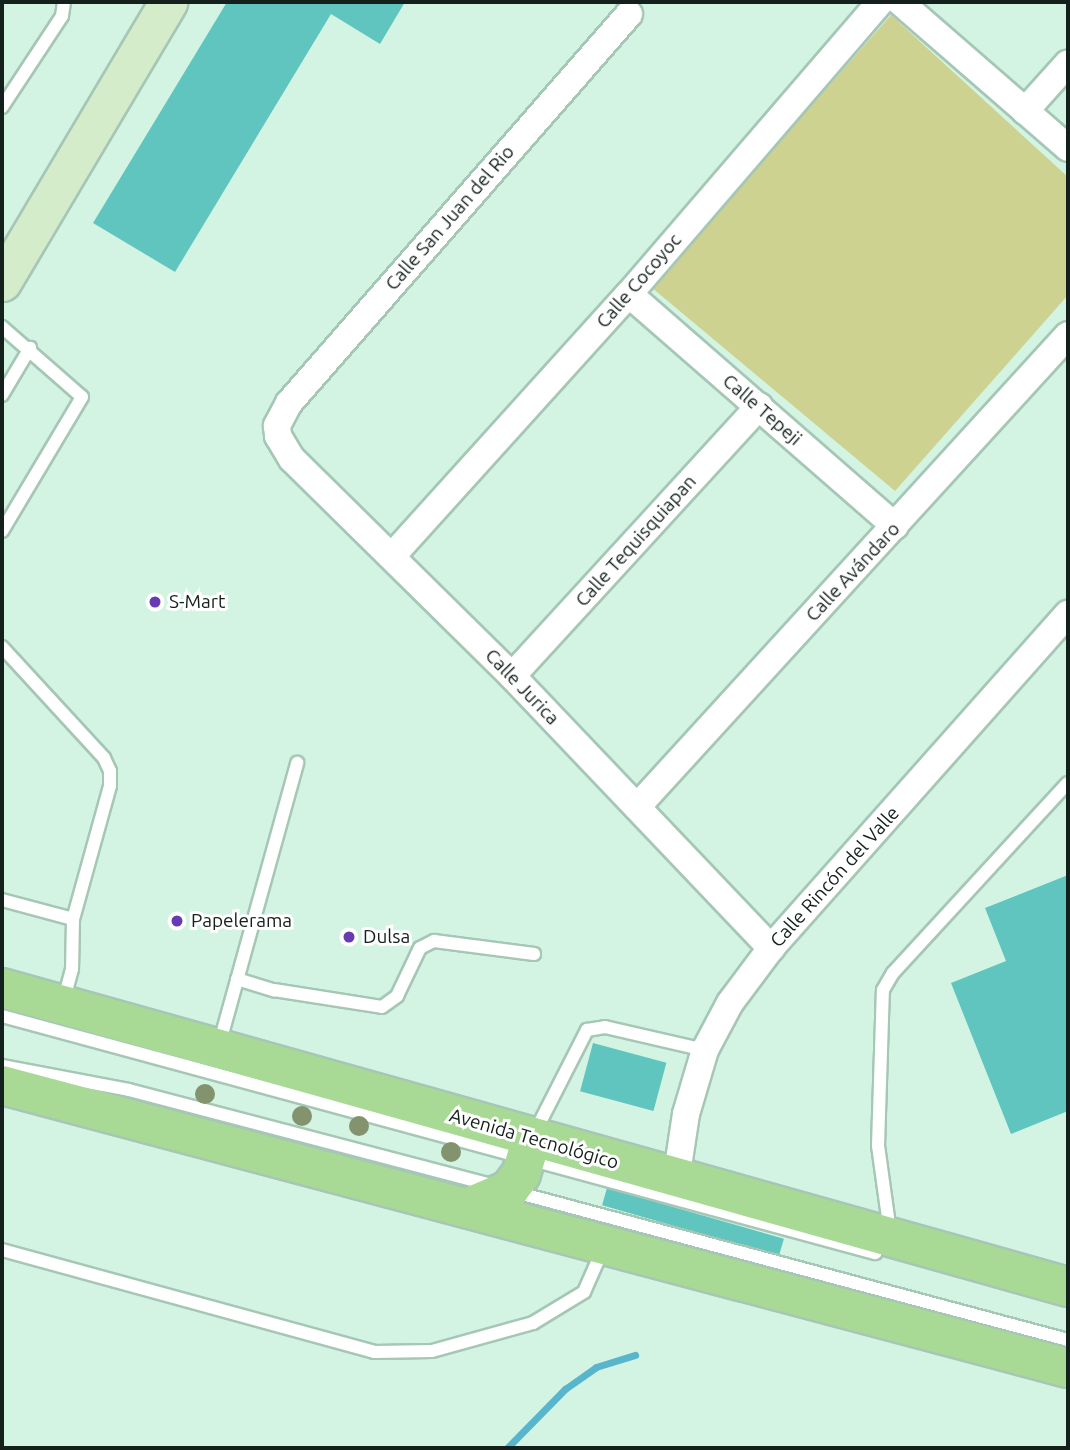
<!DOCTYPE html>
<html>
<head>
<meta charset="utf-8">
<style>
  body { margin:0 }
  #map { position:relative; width:1070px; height:1450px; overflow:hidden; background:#d3f4e3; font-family:Ubuntu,sans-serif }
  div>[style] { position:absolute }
  .green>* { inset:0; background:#cdd290 }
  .stream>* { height:7px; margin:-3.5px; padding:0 3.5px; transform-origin:3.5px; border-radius:3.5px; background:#58b5cc }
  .building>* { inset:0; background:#61c5bf; transform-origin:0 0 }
  .roads { filter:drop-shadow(2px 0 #a6c6b6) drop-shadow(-2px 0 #a6c6b6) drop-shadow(0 2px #a6c6b6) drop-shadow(0 -2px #a6c6b6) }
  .service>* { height:12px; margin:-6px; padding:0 6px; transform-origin:6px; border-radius:6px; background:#fff }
  .minor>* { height:26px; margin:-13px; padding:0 13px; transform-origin:13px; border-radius:13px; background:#fff }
  .secondary>* { height:37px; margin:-18.5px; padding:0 18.5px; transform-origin:18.5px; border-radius:18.5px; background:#d4ecca }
  .primary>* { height:38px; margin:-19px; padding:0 19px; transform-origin:19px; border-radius:19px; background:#a9da95 }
  .trees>* { width:20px; height:20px; margin:-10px; border-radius:50%; background:#83936d }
  .dots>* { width:19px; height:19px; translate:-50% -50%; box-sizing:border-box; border:4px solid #fff; border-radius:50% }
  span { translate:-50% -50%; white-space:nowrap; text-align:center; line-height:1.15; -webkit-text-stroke:6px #fff; paint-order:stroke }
  .street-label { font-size:19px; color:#14201b }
  .poi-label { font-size:19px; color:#14201b }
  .left { translate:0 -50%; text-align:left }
  .frame { position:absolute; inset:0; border:4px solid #14201b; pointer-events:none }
</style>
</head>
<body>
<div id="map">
  <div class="green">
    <i style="clip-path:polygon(891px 15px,1068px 177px,1068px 295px,895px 491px,651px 287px)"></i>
  </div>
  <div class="stream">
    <i style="left:507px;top:1448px;width:83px;rotate:-45.5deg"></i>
    <i style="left:565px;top:1389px;width:38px;rotate:-35deg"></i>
    <i style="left:596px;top:1367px;width:41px;rotate:-17.1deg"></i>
  </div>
  <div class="building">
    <i style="clip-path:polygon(227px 2px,405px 2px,380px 44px,331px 14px,175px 272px,93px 223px)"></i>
    <i style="clip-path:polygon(1068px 875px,1068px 1111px,1011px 1134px,951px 983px,1006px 961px,985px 908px)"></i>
    <i style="left:593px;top:1043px;width:76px;height:50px;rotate:15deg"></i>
    <i style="left:607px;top:1188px;width:184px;height:18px;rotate:16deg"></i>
  </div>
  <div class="roads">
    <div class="service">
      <i style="left:2px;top:107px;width:109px;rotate:-56.6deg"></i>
      <i style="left:62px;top:16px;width:14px;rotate:-82deg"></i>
      <i style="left:2px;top:327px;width:106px;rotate:41.2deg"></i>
      <i style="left:82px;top:397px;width:156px;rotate:120.8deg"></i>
      <i style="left:2px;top:395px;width:55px;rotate:-59.2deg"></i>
      <i style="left:2px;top:647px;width:151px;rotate:47.4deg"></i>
      <i style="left:104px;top:758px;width:14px;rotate:65deg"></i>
      <i style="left:110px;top:771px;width:15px;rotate:90deg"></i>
      <i style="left:110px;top:786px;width:138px;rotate:105.5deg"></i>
      <i style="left:73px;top:919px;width:50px;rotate:91.1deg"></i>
      <i style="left:72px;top:969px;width:34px;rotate:105deg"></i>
      <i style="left:2px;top:900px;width:73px;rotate:15deg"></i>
      <i style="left:237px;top:979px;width:39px;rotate:17deg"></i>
      <i style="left:274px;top:990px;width:109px;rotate:8.9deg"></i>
      <i style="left:382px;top:1007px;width:19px;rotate:-36deg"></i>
      <i style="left:397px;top:996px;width:53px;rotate:-64.4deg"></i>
      <i style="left:420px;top:948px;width:16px;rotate:-27deg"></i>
      <i style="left:434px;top:941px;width:101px;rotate:7.4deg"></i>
      <i style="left:2px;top:1016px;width:905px;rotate:15.19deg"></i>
      <i style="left:219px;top:1045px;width:293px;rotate:-74.5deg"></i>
      <i style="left:2px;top:1066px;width:129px;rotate:10.7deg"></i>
      <i style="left:129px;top:1090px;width:377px;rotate:14.7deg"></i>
      <i style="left:534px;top:1134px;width:117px;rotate:-63deg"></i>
      <i style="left:587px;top:1030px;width:18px;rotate:-9deg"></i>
      <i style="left:605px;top:1027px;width:103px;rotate:13deg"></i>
      <i style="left:515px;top:1192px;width:572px;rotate:14.98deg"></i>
      <i style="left:890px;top:1232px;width:87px;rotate:-97.9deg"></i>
      <i style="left:878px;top:1146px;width:156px;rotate:-88.2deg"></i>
      <i style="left:883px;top:990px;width:20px;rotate:-60deg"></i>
      <i style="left:893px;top:973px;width:258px;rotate:-47.4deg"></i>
      <i style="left:2px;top:1250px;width:386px;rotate:15.3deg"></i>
      <i style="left:374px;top:1352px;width:58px;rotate:-1deg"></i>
      <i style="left:432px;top:1351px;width:105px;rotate:-15.5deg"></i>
      <i style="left:533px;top:1323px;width:60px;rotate:-31.3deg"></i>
      <i style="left:584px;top:1292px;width:47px;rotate:-66.2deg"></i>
    </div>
    <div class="minor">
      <i style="left:900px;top:2px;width:223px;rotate:41deg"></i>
      <i style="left:629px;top:14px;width:517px;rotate:131.15deg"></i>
      <i style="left:289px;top:403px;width:26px;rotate:118deg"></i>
      <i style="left:277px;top:426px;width:10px;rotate:84deg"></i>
      <i style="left:278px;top:436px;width:27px;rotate:59deg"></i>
      <i style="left:292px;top:459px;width:309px;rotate:44.6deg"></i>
      <i style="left:512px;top:676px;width:376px;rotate:46.4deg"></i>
      <i style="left:1025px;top:111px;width:64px;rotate:-48.1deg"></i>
      <i style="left:629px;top:294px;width:353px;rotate:41.1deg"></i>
      <i style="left:393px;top:555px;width:352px;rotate:-47.9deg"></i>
      <i style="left:629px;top:294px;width:385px;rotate:-49.3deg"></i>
      <i style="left:512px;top:676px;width:366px;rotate:-47.5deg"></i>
      <i style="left:637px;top:807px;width:639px;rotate:-47.6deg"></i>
      <i style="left:676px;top:1180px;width:67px;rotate:-81.4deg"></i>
      <i style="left:686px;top:1114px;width:67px;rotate:-73.5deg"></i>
      <i style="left:705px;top:1050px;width:53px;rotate:-62deg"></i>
      <i style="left:730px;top:1003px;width:69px;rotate:-53.3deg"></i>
      <i style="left:771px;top:948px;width:447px;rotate:-48.4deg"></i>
    </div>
    <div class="secondary">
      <i style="left:2px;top:282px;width:326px;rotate:-59.3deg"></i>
    </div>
    <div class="primary">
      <i style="left:2px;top:988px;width:1107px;rotate:15.67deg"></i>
      <i style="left:2px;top:1085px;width:1103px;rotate:14.87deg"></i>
      <i style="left:466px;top:1208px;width:47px;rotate:-22.7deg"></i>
      <i style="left:509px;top:1190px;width:20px;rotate:-53deg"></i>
      <i style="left:521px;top:1174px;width:37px;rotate:-73deg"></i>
    </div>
  </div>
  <div class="trees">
    <i style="left:205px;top:1094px"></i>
    <i style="left:302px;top:1116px"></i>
    <i style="left:359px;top:1126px"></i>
    <i style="left:451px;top:1152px"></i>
  </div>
  <div class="dots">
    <i style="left:155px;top:602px;background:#673cb3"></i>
    <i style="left:177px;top:921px;background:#673cb3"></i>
    <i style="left:349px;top:937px;background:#673cb3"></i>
  </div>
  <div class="street-label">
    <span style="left:450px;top:218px;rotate:-49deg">Calle San Juan del Rio</span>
    <span style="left:639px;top:281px;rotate:-49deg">Calle Cocoyoc</span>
    <span style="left:762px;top:410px;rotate:41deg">Calle Tepeji</span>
    <span style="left:636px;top:541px;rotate:-48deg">Calle Tequisquiapan</span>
    <span style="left:853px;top:572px;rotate:-47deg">Calle Avándaro</span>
    <span style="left:522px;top:687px;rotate:46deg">Calle Jurica</span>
    <span style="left:835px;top:877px;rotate:-48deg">Calle Rincón del Valle</span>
    <span style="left:534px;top:1139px;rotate:16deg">Avenida Tecnológico</span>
  </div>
  <div class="poi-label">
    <span class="left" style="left:169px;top:602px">S-Mart</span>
    <span class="left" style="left:191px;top:921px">Papelerama</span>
    <span class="left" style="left:363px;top:937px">Dulsa</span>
  </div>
  <div class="frame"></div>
</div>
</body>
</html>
